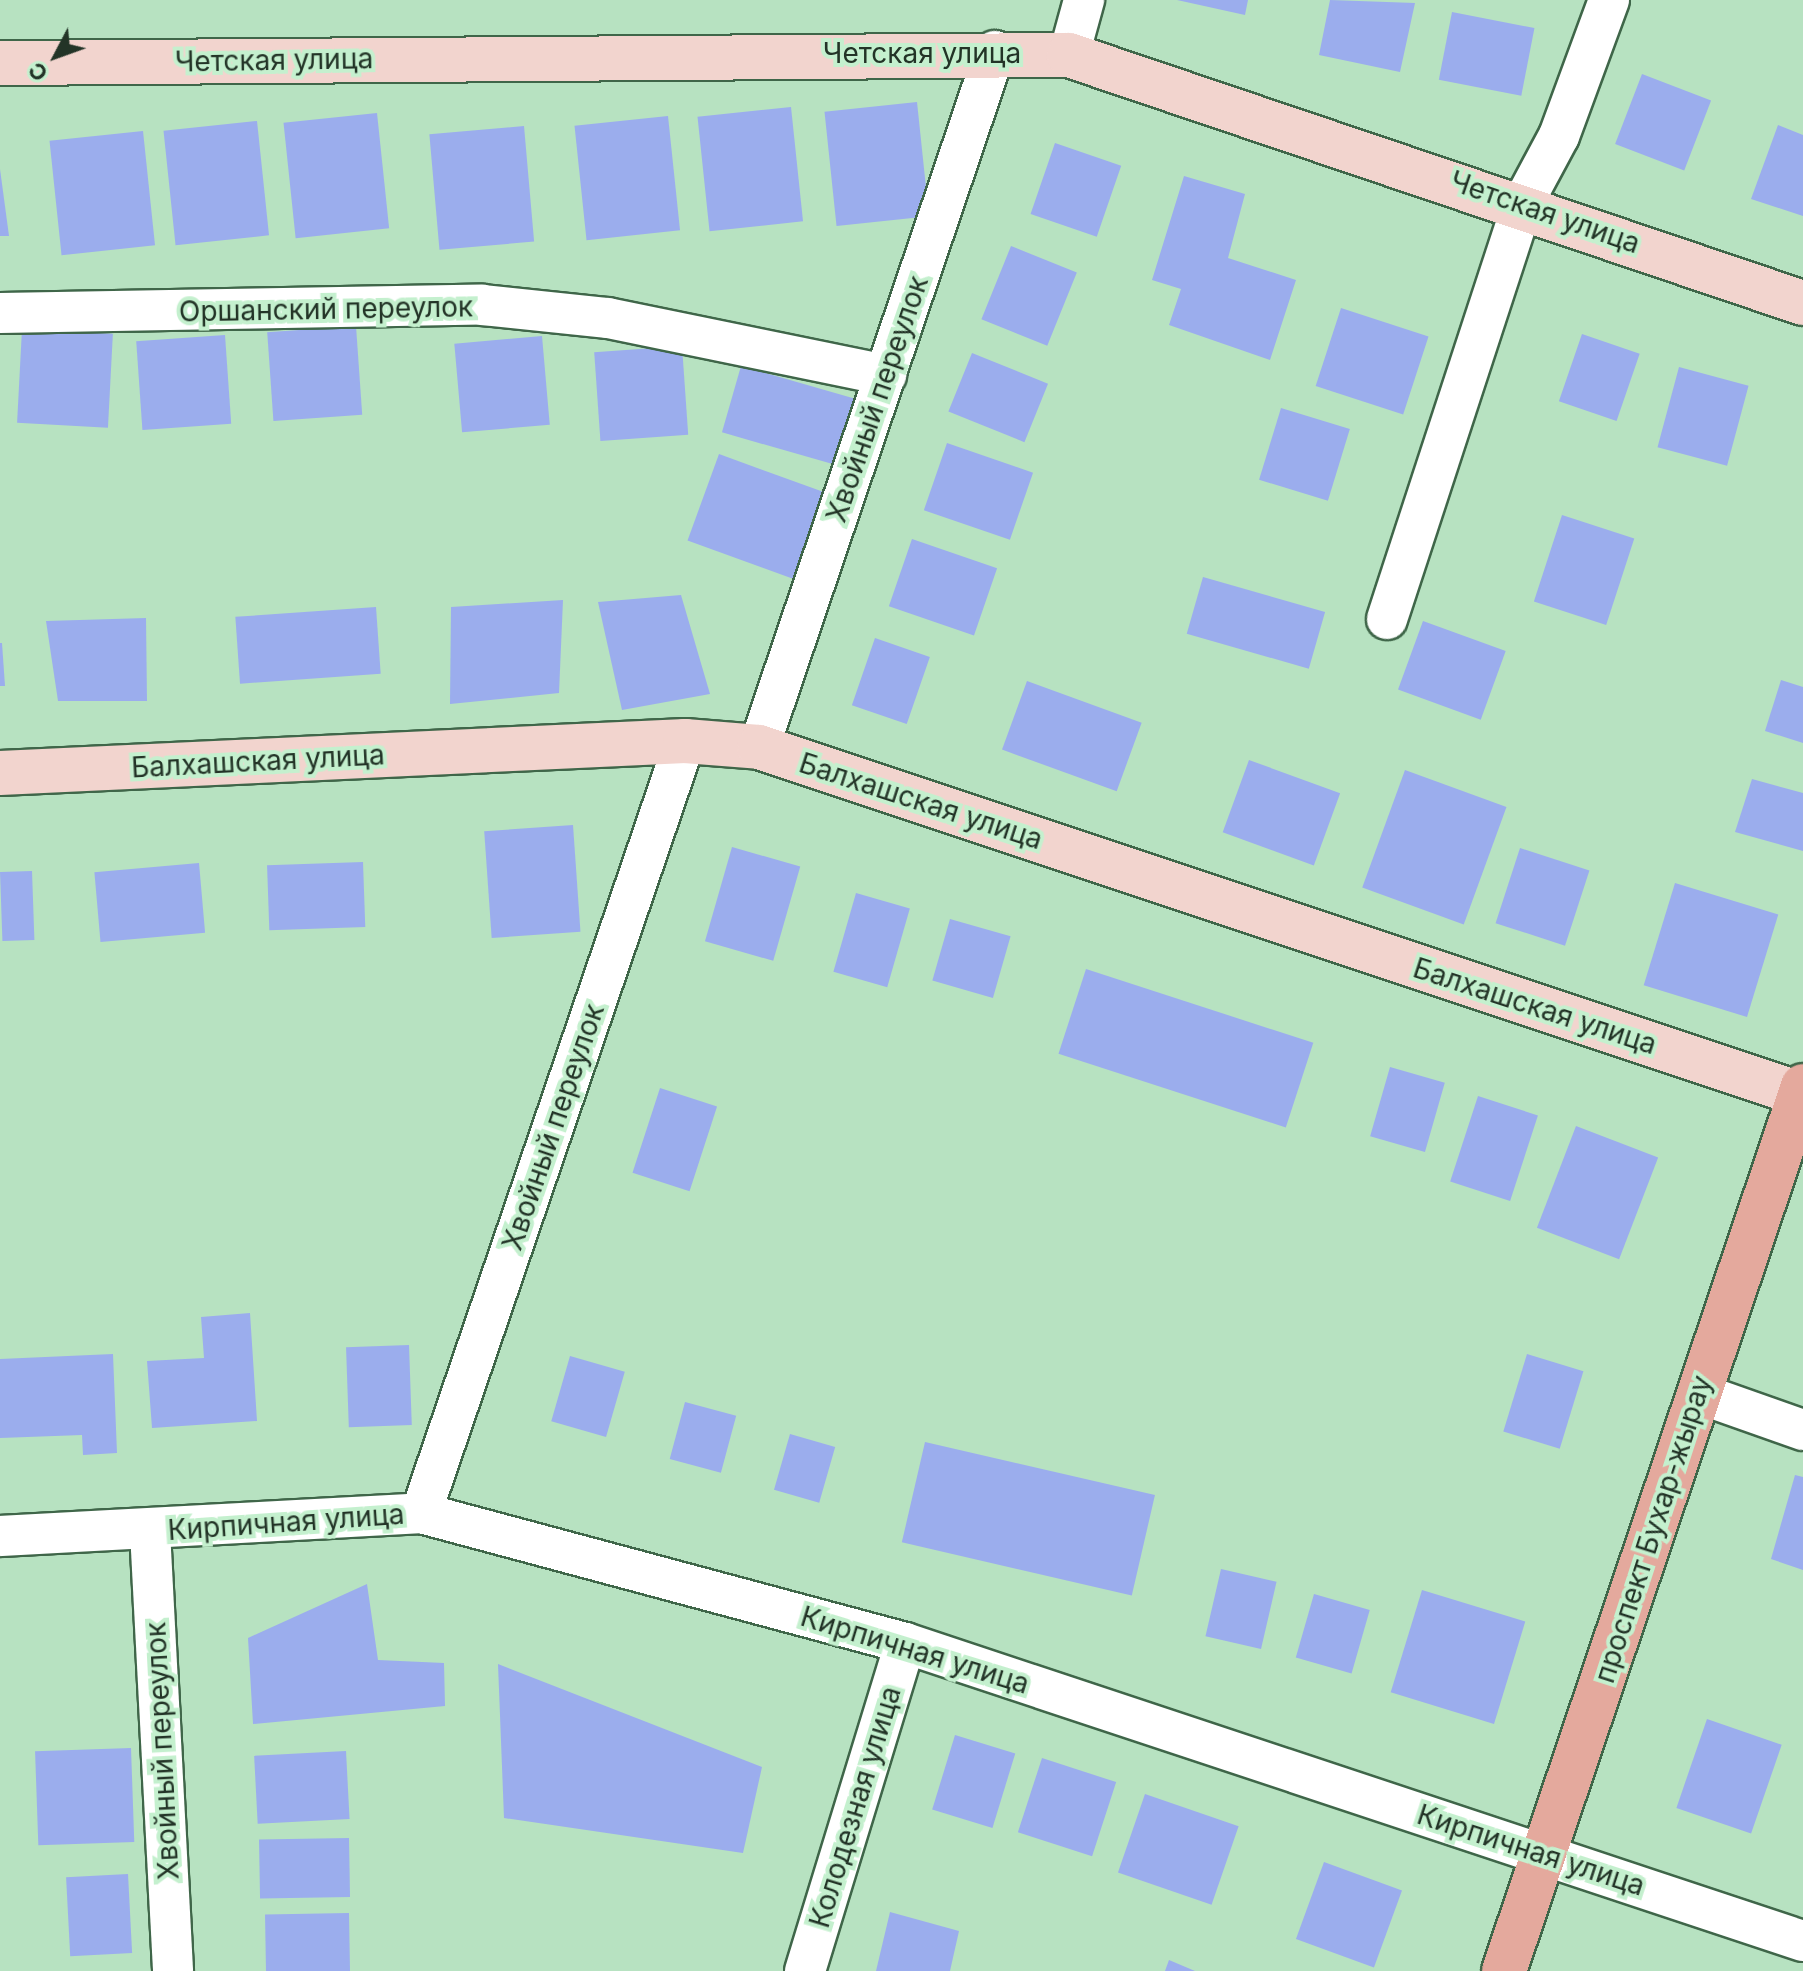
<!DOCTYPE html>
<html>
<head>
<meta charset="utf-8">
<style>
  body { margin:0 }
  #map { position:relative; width:1803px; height:1971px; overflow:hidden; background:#b7e2c1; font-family:Inter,sans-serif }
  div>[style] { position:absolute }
  .building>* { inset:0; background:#9baded; transform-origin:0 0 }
  .roads { filter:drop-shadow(2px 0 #3f6649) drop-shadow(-2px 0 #3f6649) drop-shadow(0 2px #3f6649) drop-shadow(0 -2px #3f6649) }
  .street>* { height:40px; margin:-20px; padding:0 20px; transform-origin:20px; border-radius:20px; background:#fff }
  .secondary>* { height:44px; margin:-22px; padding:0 22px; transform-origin:22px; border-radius:22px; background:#f2d4ce }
  .primary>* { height:44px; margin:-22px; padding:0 22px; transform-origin:22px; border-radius:22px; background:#e4a99d }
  span { translate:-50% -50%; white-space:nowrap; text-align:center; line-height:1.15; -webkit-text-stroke:8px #c4f0ce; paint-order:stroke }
  .street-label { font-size:28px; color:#233427 }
  .north { position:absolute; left:16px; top:16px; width:80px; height:80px; -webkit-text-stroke:6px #c4f0ce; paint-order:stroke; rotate:229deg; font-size:22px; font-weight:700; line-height:32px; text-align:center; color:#233427 }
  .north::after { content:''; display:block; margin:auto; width:28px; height:36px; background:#233427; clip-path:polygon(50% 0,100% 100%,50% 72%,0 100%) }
</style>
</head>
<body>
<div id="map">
  <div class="building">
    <i style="clip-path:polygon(1177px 0,1248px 0,1245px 15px)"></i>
    <i style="clip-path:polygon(1330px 0,1415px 3px,1400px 72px,1319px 55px)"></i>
    <i style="left:1452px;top:12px;width:84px;height:69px;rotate:11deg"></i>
    <i style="left:1642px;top:74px;width:74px;height:75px;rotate:21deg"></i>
    <i style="left:917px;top:102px;width:115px;height:93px;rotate:84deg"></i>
    <i style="left:791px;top:107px;width:115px;height:94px;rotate:84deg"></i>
    <i style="left:377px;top:113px;width:116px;height:94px;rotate:84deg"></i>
    <i style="left:668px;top:116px;width:115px;height:94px;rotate:84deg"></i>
    <i style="left:257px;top:121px;width:115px;height:94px;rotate:84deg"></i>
    <i style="clip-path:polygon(1778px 125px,1803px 135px,1803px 216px,1751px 199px)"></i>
    <i style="left:524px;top:126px;width:116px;height:95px;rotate:85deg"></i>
    <i style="left:143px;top:131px;width:115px;height:94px;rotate:84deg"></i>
    <i style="left:1055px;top:143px;width:70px;height:75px;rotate:19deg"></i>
    <i style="clip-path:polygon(0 169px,9px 236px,0 236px)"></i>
    <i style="clip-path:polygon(1184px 176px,1245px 194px,1228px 258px,1296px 280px,1270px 360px,1169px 325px,1181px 289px,1152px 280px)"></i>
    <i style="left:1011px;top:246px;width:71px;height:79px;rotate:22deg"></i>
    <i style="left:1341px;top:308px;width:92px;height:82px;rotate:18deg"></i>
    <i style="left:356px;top:326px;width:89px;height:89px;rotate:86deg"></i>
    <i style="left:22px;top:329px;width:91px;height:94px;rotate:3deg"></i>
    <i style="left:1582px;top:334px;width:61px;height:71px;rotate:19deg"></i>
    <i style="left:225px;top:335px;width:89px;height:89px;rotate:86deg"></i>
    <i style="left:542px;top:336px;width:89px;height:88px;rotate:85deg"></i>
    <i style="left:682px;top:346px;width:89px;height:88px;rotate:86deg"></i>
    <i style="left:972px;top:353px;width:82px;height:63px;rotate:22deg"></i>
    <i style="left:741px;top:366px;width:126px;height:69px;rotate:16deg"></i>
    <i style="left:1679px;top:367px;width:72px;height:83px;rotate:15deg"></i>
    <i style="left:1281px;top:408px;width:72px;height:75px;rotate:17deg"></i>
    <i style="left:947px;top:443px;width:91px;height:71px;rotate:19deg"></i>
    <i style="left:719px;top:454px;width:118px;height:92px;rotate:20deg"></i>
    <i style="left:1562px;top:515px;width:76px;height:91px;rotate:18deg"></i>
    <i style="left:912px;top:539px;width:90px;height:71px;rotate:19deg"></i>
    <i style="left:1203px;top:577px;width:127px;height:59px;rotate:16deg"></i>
    <i style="clip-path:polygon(681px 595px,710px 694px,622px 710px,598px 602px)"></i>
    <i style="clip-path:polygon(563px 600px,559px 693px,450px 704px,451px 607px)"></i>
    <i style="left:376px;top:607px;width:67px;height:141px;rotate:86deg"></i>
    <i style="clip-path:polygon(146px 618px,147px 701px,58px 701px,46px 621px)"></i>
    <i style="left:1423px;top:621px;width:88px;height:73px;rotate:20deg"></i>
    <i style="left:875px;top:638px;width:58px;height:71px;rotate:19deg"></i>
    <i style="clip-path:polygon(0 643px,2px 643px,5px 686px,0 686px)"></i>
    <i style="clip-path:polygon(1781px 680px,1803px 687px,1803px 743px,1765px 731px)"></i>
    <i style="left:1027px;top:681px;width:122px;height:73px;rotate:20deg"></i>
    <i style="left:1249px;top:760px;width:97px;height:77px;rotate:20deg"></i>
    <i style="left:1405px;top:770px;width:108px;height:125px;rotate:20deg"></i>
    <i style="clip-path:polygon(1752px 779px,1803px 793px,1803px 851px,1735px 832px)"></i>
    <i style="left:573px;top:825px;width:107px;height:89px;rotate:86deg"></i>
    <i style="left:732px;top:847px;width:71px;height:98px;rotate:16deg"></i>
    <i style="left:1520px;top:848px;width:73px;height:79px;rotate:18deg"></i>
    <i style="left:363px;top:862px;width:65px;height:96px;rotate:88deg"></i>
    <i style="left:199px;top:863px;width:70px;height:105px;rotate:85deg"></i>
    <i style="left:32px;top:871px;width:69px;height:32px;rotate:88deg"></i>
    <i style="left:1675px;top:883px;width:108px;height:107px;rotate:17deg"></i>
    <i style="left:856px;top:893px;width:56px;height:82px;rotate:16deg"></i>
    <i style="left:950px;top:919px;width:63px;height:64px;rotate:16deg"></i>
    <i style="left:1086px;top:969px;width:239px;height:89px;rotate:18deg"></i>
    <i style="left:1390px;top:1067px;width:57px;height:72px;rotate:16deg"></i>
    <i style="left:660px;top:1088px;width:60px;height:89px;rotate:18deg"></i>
    <i style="left:1478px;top:1096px;width:63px;height:90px;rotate:18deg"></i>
    <i style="left:1576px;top:1126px;width:88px;height:109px;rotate:21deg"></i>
    <i style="clip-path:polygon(250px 1313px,257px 1421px,152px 1428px,147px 1361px,204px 1358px,201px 1317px)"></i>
    <i style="left:409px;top:1345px;width:80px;height:63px;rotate:88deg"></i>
    <i style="clip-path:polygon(113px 1354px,117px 1453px,83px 1455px,82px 1435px,0 1438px,0 1359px)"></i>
    <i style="left:1527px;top:1354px;width:59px;height:81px;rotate:17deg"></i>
    <i style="left:570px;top:1356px;width:57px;height:68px;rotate:16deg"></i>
    <i style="left:685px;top:1402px;width:53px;height:59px;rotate:15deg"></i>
    <i style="left:790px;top:1434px;width:47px;height:58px;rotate:16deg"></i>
    <i style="left:925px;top:1442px;width:236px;height:103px;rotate:13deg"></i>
    <i style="clip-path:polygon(1795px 1475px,1803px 1477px,1803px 1570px,1771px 1559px)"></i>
    <i style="left:1221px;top:1569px;width:57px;height:69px;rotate:13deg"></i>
    <i style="clip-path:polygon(367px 1584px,378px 1660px,444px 1663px,445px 1706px,253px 1724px,248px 1638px)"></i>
    <i style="left:1422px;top:1590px;width:108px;height:107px;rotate:17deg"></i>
    <i style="left:1314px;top:1594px;width:58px;height:66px;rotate:16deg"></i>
    <i style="clip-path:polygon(498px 1664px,762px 1767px,743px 1853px,504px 1818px)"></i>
    <i style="left:1707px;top:1719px;width:79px;height:94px;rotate:19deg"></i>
    <i style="left:955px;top:1735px;width:63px;height:78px;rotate:17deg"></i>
    <i style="left:131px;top:1748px;width:94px;height:96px;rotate:88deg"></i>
    <i style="left:346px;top:1751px;width:68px;height:92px;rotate:87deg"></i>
    <i style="left:1042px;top:1758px;width:78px;height:78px;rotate:18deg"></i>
    <i style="left:1145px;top:1794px;width:99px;height:83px;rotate:19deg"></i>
    <i style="left:349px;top:1838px;width:59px;height:90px;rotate:89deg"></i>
    <i style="left:1324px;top:1862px;width:83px;height:82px;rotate:20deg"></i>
    <i style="left:128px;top:1874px;width:79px;height:62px;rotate:87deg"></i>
    <i style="clip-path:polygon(890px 1912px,959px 1931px,950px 1971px,876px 1971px)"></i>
    <i style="left:349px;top:1913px;width:58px;height:84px;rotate:89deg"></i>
    <i style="clip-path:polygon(1169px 1960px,1195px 1971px,1165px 1971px)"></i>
  </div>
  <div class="roads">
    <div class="street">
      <i style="left:1069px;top:55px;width:57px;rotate:-74.7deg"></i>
      <i style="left:0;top:313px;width:482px;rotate:-1deg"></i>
      <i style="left:482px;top:305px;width:127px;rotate:5.9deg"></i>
      <i style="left:608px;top:318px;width:284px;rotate:11.6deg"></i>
      <i style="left:1387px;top:619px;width:438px;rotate:-71.9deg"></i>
      <i style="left:1523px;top:203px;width:76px;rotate:-61.8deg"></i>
      <i style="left:1559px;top:136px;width:145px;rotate:-69.8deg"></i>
      <i style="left:759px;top:747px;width:735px;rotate:-71.27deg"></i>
      <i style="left:1698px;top:1393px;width:111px;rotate:19.4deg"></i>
      <i style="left:421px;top:1513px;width:816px;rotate:-71.12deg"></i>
      <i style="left:150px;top:1531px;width:441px;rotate:87deg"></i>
      <i style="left:0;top:1536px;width:422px;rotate:-3.1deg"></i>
      <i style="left:421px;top:1513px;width:501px;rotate:15.03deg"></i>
      <i style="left:905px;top:1643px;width:946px;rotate:18.36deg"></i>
      <i style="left:805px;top:1971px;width:343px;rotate:-73deg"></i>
    </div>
    <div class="secondary">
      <i style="left:0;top:63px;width:1069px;rotate:-0.43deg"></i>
      <i style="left:1069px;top:55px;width:775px;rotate:18.67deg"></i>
      <i style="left:0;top:773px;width:686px;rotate:-2.67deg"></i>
      <i style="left:685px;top:741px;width:74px;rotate:4.6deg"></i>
      <i style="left:759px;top:747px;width:1100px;rotate:18.43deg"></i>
    </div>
    <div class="primary">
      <i style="left:1504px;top:1971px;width:934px;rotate:-71.33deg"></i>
    </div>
  </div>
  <div class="street-label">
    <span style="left:922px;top:53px">Четская улица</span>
    <span style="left:274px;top:60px;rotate:-1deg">Четская улица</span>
    <span style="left:1545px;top:212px;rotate:19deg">Четская улица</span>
    <span style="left:326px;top:309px;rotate:-1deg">Оршанский переулок</span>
    <span style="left:877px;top:399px;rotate:-71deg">Хвойный переулок</span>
    <span style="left:258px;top:761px;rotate:-3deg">Балхашская улица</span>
    <span style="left:921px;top:801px;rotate:18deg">Балхашская улица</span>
    <span style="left:1535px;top:1006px;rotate:18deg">Балхашская улица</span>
    <span style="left:553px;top:1127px;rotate:-71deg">Хвойный переулок</span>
    <span style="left:286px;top:1522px;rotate:-4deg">Кирпичная улица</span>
    <span style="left:1653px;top:1529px;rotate:-72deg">проспект Бухар-жырау</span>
    <span style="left:915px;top:1650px;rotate:17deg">Кирпичная улица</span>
    <span style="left:162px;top:1751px;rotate:-93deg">Хвойный переулок</span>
    <span style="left:855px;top:1807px;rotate:-73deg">Колодезная улица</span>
    <span style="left:1531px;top:1850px;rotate:18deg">Кирпичная улица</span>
  </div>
  <div class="north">С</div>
</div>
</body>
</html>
